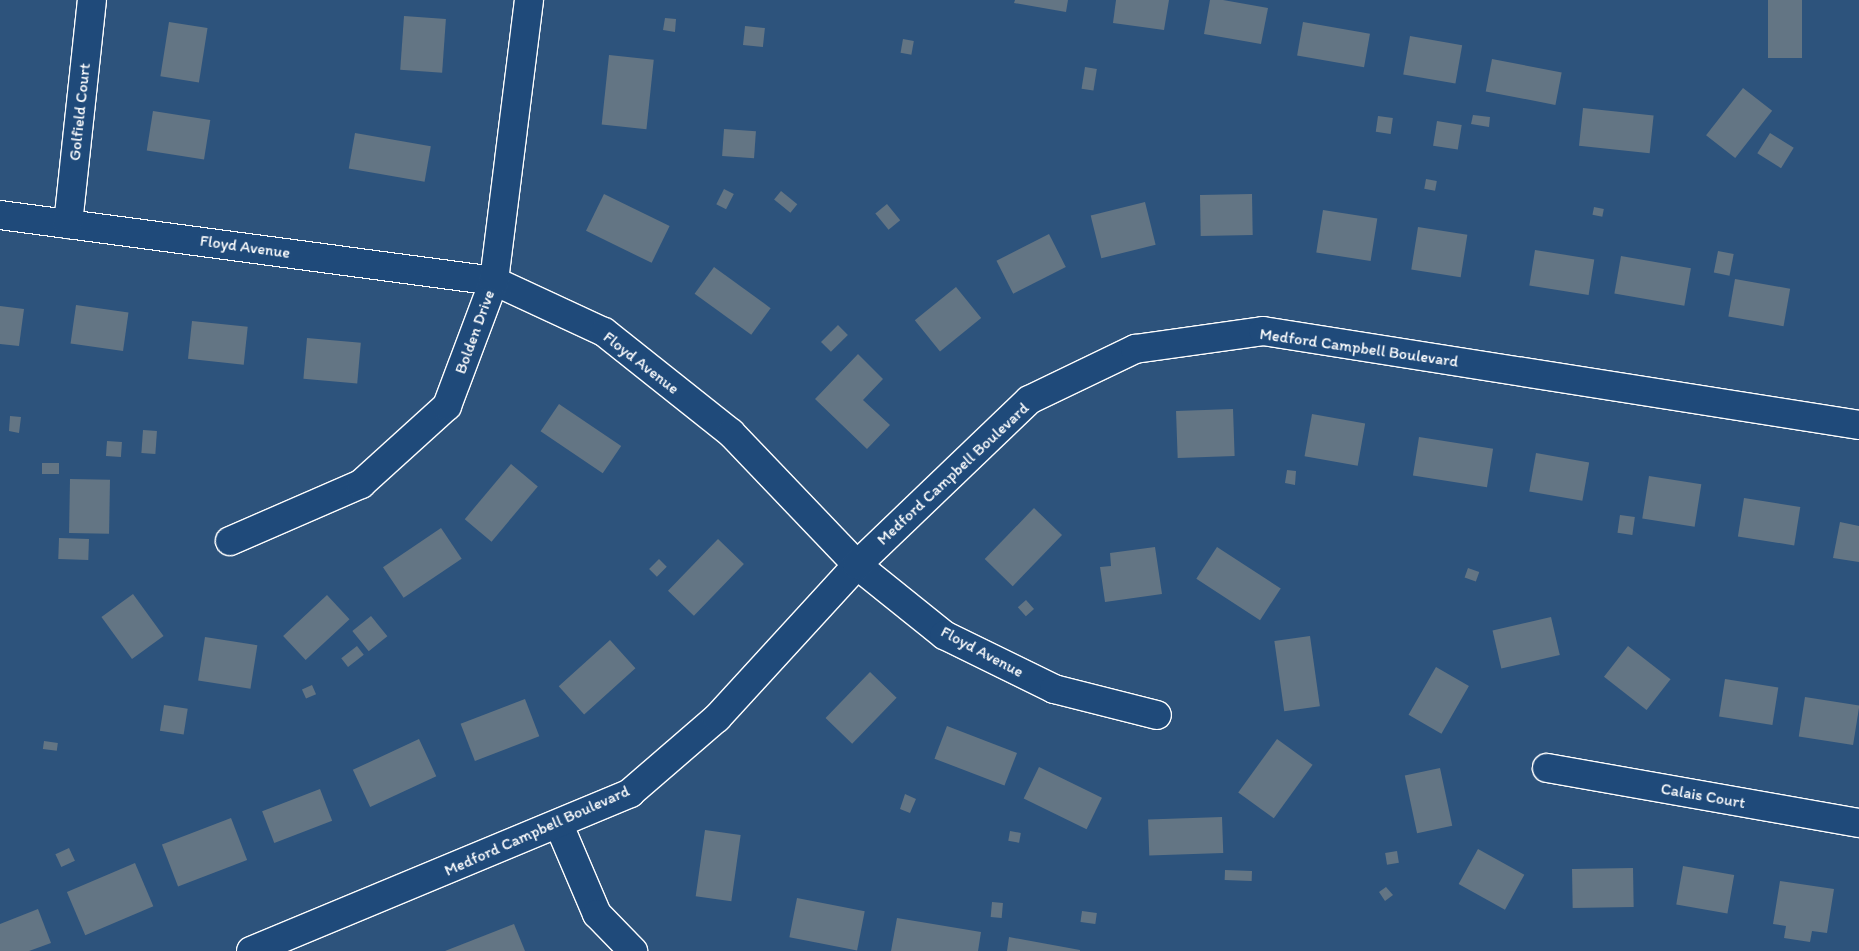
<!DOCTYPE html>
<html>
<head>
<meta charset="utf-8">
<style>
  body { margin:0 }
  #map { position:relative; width:1859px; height:951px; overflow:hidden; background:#2d537c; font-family:Itim,sans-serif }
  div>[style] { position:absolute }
  .building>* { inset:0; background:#637584; transform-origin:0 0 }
  .roads { filter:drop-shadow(1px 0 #fff) drop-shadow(-1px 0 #fff) drop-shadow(0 1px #fff) drop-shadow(0 -1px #fff) }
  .minor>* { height:28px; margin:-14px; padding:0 14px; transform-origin:14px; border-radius:14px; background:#1f4a7a }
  span { translate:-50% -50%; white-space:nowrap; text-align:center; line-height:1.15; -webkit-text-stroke:5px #1f4a7a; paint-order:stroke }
  .street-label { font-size:16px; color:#fff }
</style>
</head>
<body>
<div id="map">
  <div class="building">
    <i style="clip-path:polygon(1015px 0,1068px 0,1066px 12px,1014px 3px)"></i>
    <i style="clip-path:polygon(1116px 0,1169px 0,1164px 30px,1113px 23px)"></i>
    <i style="clip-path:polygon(1210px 0,1223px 0,1268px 8px,1261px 44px,1204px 34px)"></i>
    <i style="left:1768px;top:0;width:34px;height:58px"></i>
    <i style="left:404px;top:16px;width:42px;height:54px;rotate:4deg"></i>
    <i style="clip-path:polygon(665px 18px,676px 19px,675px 32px,663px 30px)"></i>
    <i style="left:169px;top:22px;width:39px;height:55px;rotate:9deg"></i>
    <i style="left:1303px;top:22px;width:68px;height:34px;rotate:10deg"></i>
    <i style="left:745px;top:26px;width:20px;height:19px;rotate:6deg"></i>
    <i style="left:1410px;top:36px;width:53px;height:39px;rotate:10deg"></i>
    <i style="left:903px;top:39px;width:11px;height:14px;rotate:10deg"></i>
    <i style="left:609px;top:55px;width:45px;height:70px;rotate:6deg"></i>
    <i style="left:1492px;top:59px;width:71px;height:33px;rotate:11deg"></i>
    <i style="left:1085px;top:67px;width:12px;height:22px;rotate:9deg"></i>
    <i style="left:1743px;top:88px;width:37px;height:60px;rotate:38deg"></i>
    <i style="left:1583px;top:108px;width:71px;height:38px;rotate:6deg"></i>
    <i style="left:153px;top:111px;width:58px;height:40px;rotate:9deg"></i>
    <i style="clip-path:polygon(1473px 115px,1490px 117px,1489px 127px,1471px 124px)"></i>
    <i style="left:1378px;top:116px;width:15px;height:16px;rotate:8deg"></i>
    <i style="left:1437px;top:121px;width:25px;height:25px;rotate:9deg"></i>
    <i style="left:724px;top:129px;width:32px;height:27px;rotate:4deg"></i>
    <i style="left:355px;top:133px;width:77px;height:36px;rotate:10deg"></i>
    <i style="left:1770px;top:133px;width:28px;height:24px;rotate:32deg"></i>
    <i style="left:1426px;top:179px;width:11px;height:10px;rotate:10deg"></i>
    <i style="left:724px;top:189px;width:11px;height:17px;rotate:27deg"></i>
    <i style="left:781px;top:191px;width:21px;height:11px;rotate:39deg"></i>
    <i style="left:604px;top:194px;width:73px;height:41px;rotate:26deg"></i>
    <i style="left:1252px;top:194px;width:41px;height:52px;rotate:89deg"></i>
    <i style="left:1145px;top:202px;width:44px;height:56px;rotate:76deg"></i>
    <i style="left:887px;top:204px;width:21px;height:15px;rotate:51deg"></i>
    <i style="left:1594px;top:207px;width:10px;height:8px;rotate:11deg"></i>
    <i style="left:1323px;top:210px;width:55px;height:43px;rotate:9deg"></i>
    <i style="left:1418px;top:227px;width:50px;height:43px;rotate:9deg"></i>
    <i style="left:1049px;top:234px;width:37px;height:59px;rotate:63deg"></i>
    <i style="left:1535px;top:250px;width:60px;height:36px;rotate:9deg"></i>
    <i style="left:1718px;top:251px;width:16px;height:22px;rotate:11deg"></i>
    <i style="left:1621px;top:256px;width:71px;height:38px;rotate:10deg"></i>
    <i style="left:714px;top:267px;width:70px;height:33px;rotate:36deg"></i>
    <i style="left:1735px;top:279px;width:56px;height:38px;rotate:10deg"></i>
    <i style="left:956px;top:287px;width:40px;height:53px;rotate:51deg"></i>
    <i style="left:76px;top:305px;width:53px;height:39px;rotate:8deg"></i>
    <i style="clip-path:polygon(0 306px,24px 309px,19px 346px,0 344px)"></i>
    <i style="left:192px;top:321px;width:56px;height:38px;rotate:6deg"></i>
    <i style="left:838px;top:325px;width:14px;height:24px;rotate:45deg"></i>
    <i style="left:307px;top:338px;width:54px;height:41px;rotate:5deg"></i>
    <i style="clip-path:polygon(858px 354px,883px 379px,863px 400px,890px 425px,867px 449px,815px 399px)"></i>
    <i style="left:559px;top:404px;width:75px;height:33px;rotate:34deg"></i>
    <i style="left:1233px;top:409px;width:47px;height:57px;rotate:88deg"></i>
    <i style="left:1312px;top:414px;width:54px;height:43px;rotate:10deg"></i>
    <i style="clip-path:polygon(10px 416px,21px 417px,19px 433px,9px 431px)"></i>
    <i style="left:143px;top:430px;width:14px;height:23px;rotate:4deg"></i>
    <i style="left:1419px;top:437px;width:75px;height:39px;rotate:9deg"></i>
    <i style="left:107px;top:441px;width:15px;height:15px;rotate:4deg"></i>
    <i style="left:1536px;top:453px;width:54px;height:39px;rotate:10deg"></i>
    <i style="left:42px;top:463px;width:17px;height:11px"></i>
    <i style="left:511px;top:464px;width:35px;height:72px;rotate:40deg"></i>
    <i style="clip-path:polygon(1287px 470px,1296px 471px,1295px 485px,1285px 483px)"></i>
    <i style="left:1649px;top:476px;width:53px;height:43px;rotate:9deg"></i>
    <i style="left:70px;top:479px;width:40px;height:54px;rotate:1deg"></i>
    <i style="left:1744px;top:498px;width:57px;height:39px;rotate:9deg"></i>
    <i style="left:1034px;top:508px;width:39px;height:71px;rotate:44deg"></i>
    <i style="left:1620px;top:515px;width:15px;height:18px;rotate:8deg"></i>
    <i style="clip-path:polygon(1840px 522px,1859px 526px,1859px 562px,1833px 558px)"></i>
    <i style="left:441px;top:528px;width:37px;height:70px;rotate:56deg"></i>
    <i style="left:59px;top:538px;width:30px;height:21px;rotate:2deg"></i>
    <i style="left:718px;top:539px;width:36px;height:72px;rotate:44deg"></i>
    <i style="clip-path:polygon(1155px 547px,1162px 594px,1105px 602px,1100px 567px,1111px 566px,1110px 553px)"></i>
    <i style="left:1217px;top:547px;width:76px;height:38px;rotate:33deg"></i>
    <i style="left:659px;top:559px;width:11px;height:14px;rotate:45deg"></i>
    <i style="left:1468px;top:568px;width:12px;height:10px;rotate:20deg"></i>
    <i style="left:133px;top:594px;width:52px;height:39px;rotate:54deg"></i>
    <i style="left:327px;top:595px;width:33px;height:60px;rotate:47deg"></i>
    <i style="left:1026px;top:600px;width:12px;height:11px;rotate:48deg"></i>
    <i style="left:371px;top:616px;width:26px;height:24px;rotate:51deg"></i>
    <i style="left:1551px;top:617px;width:39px;height:60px;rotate:77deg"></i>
    <i style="left:1310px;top:636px;width:71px;height:36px;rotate:82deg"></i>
    <i style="left:205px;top:637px;width:53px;height:44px;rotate:9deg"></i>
    <i style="left:610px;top:640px;width:38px;height:69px;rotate:48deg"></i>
    <i style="left:357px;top:646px;width:11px;height:20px;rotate:52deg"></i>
    <i style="left:1628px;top:646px;width:54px;height:39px;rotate:38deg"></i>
    <i style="left:1436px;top:667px;width:38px;height:55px;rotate:30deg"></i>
    <i style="left:870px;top:672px;width:37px;height:64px;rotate:44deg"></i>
    <i style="left:1725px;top:679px;width:54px;height:38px;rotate:9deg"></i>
    <i style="left:312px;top:685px;width:10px;height:11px;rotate:66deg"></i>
    <i style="left:1805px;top:697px;width:55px;height:40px;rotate:9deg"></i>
    <i style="left:525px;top:699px;width:40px;height:69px;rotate:69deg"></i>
    <i style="left:164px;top:705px;width:24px;height:26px;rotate:9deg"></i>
    <i style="left:947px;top:726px;width:75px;height:35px;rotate:21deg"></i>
    <i style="left:419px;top:739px;width:41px;height:73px;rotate:65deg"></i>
    <i style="left:1277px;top:739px;width:44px;height:66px;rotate:36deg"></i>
    <i style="left:44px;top:741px;width:14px;height:8px;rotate:8deg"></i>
    <i style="left:1039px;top:767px;width:70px;height:35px;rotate:26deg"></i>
    <i style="left:1440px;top:768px;width:59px;height:36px;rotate:78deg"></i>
    <i style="left:320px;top:789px;width:34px;height:62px;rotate:69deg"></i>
    <i style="clip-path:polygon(905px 794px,916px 799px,910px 813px,900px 809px)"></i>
    <i style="left:1222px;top:817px;width:36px;height:74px;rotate:88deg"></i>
    <i style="left:231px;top:818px;width:45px;height:74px;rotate:69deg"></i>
    <i style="left:705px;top:830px;width:36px;height:67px;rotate:8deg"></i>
    <i style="left:1010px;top:831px;width:11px;height:10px;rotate:10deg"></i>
    <i style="left:69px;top:848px;width:14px;height:15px;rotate:65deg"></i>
    <i style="left:1478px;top:849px;width:53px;height:40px;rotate:29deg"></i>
    <i style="left:1397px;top:851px;width:12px;height:12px;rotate:81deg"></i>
    <i style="left:135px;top:863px;width:47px;height:74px;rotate:67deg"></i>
    <i style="left:1683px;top:866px;width:52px;height:39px;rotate:10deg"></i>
    <i style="left:1633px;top:868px;width:39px;height:61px;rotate:89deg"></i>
    <i style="left:1225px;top:870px;width:27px;height:10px;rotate:2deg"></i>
    <i style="clip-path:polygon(1780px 881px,1834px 889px,1827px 933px,1812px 931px,1810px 942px,1784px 938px,1786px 926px,1773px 924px)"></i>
    <i style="clip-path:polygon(1386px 887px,1393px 895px,1385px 901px,1379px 892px)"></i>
    <i style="left:797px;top:898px;width:69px;height:40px;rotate:11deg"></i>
    <i style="left:992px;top:902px;width:11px;height:15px;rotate:5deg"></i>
    <i style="clip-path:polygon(38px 909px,51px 943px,29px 951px,0 951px,0 924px)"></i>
    <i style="left:1082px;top:911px;width:15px;height:11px;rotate:8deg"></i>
    <i style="clip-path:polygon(897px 918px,981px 932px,978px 951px,891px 951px)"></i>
    <i style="clip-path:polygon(514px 924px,525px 951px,445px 951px)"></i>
    <i style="clip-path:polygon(1009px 937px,1080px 950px,1080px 951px,1007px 951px)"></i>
  </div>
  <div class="roads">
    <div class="minor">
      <i style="left:0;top:215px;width:498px;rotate:7.6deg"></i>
      <i style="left:494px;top:281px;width:121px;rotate:24.9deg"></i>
      <i style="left:604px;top:332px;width:162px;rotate:38.5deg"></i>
      <i style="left:731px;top:433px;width:182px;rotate:46.3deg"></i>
      <i style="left:857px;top:565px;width:112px;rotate:38.8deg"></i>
      <i style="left:944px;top:635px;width:123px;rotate:26.1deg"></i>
      <i style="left:1054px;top:689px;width:106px;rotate:14.2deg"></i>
      <i style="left:68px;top:224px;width:225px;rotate:-83.9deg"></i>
      <i style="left:230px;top:541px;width:143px;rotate:-23.5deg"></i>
      <i style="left:361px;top:484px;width:116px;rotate:-42.2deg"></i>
      <i style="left:447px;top:406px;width:134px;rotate:-69.4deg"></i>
      <i style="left:494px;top:281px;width:283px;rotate:-82.9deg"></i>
      <i style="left:1547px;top:768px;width:317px;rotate:10deg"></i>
      <i style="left:559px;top:825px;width:97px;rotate:66.9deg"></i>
      <i style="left:597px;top:914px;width:52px;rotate:45.8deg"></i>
      <i style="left:251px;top:951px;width:411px;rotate:-22.6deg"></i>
      <i style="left:630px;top:793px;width:115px;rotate:-40.8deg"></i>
      <i style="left:717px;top:718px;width:207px;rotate:-47.5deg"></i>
      <i style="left:857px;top:565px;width:238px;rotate:-43.8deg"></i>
      <i style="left:1029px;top:400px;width:118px;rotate:-25.7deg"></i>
      <i style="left:1135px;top:349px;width:129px;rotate:-8deg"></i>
      <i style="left:1263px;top:331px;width:603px;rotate:8.96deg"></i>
    </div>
  </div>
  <div class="street-label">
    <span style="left:80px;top:112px;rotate:-84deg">Golfield Court</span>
    <span style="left:245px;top:247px;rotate:8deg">Floyd Avenue</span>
    <span style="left:475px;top:332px;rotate:-70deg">Bolden Drive</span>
    <span style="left:1359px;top:348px;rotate:8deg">Medford Campbell Boulevard</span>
    <span style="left:641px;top:363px;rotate:38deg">Floyd Avenue</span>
    <span style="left:953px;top:474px;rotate:-43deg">Medford Campbell Boulevard</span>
    <span style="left:982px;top:652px;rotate:28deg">Floyd Avenue</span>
    <span style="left:1703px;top:796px;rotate:10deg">Calais Court</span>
    <span style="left:537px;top:831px;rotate:-24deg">Medford Campbell Boulevard</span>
  </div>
</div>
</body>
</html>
